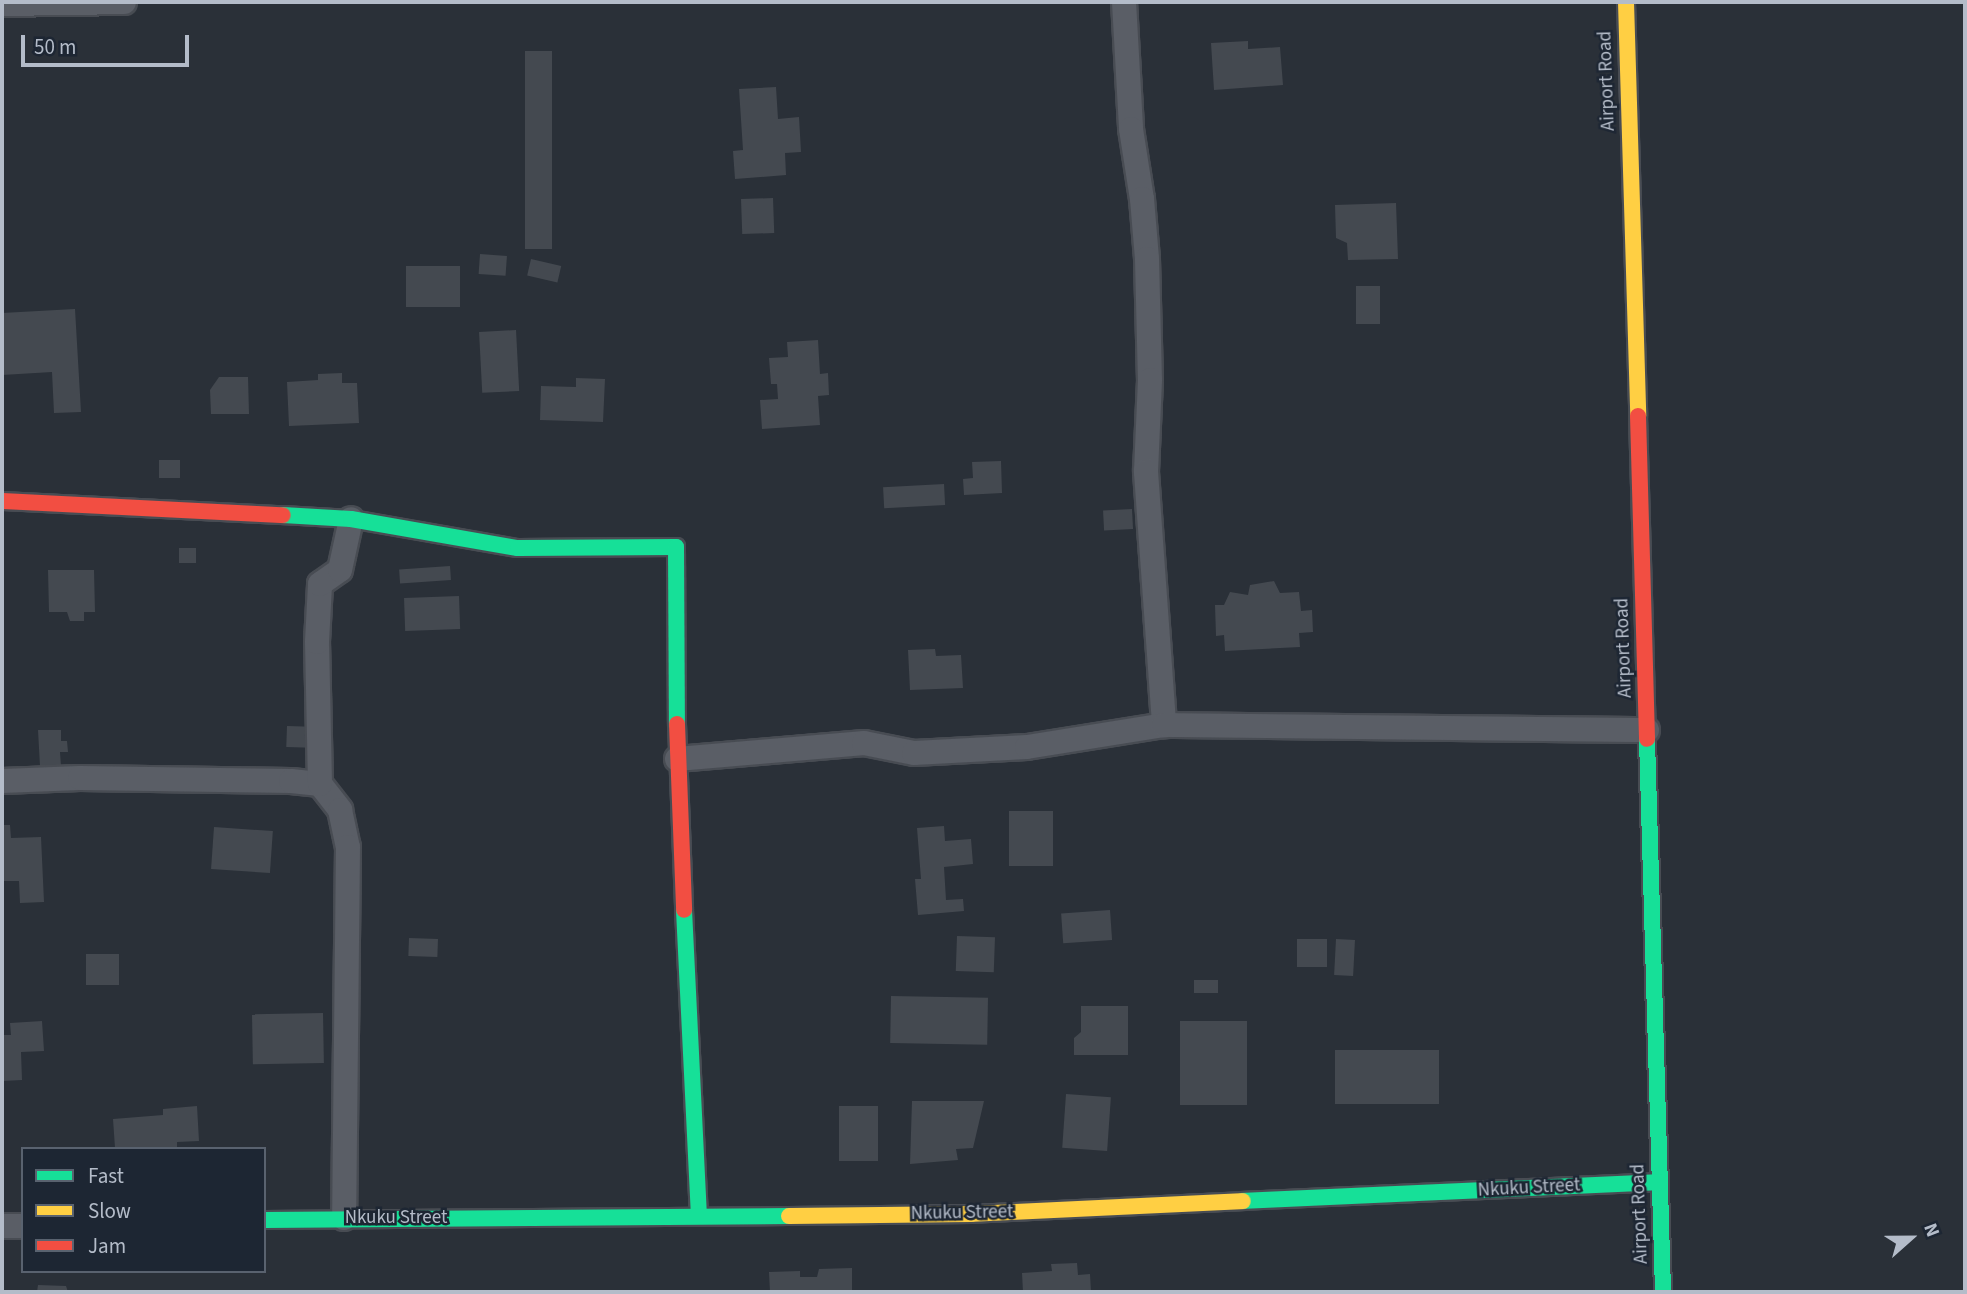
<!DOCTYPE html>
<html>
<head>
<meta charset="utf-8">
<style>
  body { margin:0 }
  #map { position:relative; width:1967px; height:1294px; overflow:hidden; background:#2a3038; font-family:"Source Sans 3",sans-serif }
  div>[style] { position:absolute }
  .building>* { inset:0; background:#444950; transform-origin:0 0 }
  .roads { filter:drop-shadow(2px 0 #484c53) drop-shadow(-2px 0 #484c53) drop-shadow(0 2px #484c53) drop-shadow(0 -2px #484c53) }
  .street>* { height:24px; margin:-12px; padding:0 12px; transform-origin:12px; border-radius:12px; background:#5a5e66 }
  .fast>* { height:16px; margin:-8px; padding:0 8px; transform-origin:8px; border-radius:8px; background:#16e098 }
  .slow>* { height:16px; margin:-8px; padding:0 8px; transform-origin:8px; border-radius:8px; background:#ffcf43 }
  .jam>* { height:16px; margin:-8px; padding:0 8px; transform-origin:8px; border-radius:8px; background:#f24e42 }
  span { translate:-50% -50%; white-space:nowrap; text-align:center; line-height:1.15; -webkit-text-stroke:5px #1d2633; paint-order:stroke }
  .street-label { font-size:19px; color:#b4bcc9 }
  .frame { position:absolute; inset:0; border:4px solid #b4bcc9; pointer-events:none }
  .legend { position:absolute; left:21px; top:1147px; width:245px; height:126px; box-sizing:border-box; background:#1d2633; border:2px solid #59626f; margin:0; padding:9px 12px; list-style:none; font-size:21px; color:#b4bcc9 }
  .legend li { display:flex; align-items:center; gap:14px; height:35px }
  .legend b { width:35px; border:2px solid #59626f }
  .north { position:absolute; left:1876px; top:1203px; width:70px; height:70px; -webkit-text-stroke:5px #1d2633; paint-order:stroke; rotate:69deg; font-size:19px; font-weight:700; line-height:28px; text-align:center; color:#b4bcc9 }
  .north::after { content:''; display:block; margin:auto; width:24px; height:32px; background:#b4bcc9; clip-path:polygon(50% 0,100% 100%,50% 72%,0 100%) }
  .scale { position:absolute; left:21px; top:35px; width:168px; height:32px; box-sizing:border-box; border:4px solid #b4bcc9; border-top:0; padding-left:9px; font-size:21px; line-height:24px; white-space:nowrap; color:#b4bcc9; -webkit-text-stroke:5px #1d2633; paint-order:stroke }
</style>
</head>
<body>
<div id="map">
  <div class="building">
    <i style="clip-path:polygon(1248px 41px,1248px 49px,1280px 47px,1283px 85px,1214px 90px,1211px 43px)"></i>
    <i style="left:525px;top:51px;width:27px;height:198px"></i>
    <i style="clip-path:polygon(776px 87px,778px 119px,799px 117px,801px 152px,785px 153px,786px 175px,735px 179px,733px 151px,743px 150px,739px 89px)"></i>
    <i style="left:773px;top:198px;width:35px;height:32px;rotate:88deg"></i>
    <i style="clip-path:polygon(1396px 203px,1398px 259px,1348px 260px,1347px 243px,1336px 238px,1335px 205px)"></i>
    <i style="left:480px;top:254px;width:27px;height:20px;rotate:4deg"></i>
    <i style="left:531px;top:259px;width:31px;height:17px;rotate:13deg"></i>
    <i style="left:406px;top:266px;width:54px;height:41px"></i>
    <i style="left:1356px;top:286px;width:24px;height:38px"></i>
    <i style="clip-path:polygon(75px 309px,81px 412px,54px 413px,52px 372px,2px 375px,2px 313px)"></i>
    <i style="left:516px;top:330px;width:61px;height:37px;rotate:87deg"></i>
    <i style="clip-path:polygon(818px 340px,820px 374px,828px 373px,829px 395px,818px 396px,820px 425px,762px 429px,760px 400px,778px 399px,777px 384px,771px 384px,769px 358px,788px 357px,787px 342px)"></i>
    <i style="clip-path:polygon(342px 373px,342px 383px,357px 383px,359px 423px,289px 426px,287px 382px,318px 380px,318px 374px)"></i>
    <i style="clip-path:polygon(219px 377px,248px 377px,249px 414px,211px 414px,210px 390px)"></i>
    <i style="clip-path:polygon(576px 378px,605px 379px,603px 422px,540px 420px,541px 386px,576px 387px)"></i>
    <i style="left:159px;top:460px;width:21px;height:18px"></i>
    <i style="clip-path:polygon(1001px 461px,1002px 493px,964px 495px,963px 479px,973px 478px,972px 462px)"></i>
    <i style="left:944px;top:484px;width:21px;height:61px;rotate:87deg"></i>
    <i style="left:1132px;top:509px;width:20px;height:29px;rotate:87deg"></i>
    <i style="left:179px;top:548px;width:17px;height:15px"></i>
    <i style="left:450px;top:566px;width:14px;height:51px;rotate:86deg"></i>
    <i style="clip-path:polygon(48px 570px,94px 570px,95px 612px,84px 612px,84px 621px,70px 621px,67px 612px,49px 612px)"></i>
    <i style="clip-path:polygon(1274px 581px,1280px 593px,1299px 592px,1301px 611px,1312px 610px,1313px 632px,1299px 633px,1300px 647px,1225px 651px,1224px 635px,1216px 636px,1215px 605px,1224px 605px,1230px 592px,1248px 595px,1250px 585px)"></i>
    <i style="left:459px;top:596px;width:33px;height:55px;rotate:88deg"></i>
    <i style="clip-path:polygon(935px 649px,936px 656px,961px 655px,963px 688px,910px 690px,908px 650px)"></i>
    <i style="left:287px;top:726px;width:25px;height:21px;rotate:2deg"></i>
    <i style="clip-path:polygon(38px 730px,61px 730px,61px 741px,67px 741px,68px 752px,60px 752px,61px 766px,40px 766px)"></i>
    <i style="left:1009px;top:811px;width:44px;height:55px"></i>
    <i style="clip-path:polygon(2px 825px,10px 825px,11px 838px,41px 837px,44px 902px,20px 903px,19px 881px,2px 881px)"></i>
    <i style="clip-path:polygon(944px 826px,945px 841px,971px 839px,973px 864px,944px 867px,946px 900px,963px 899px,964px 911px,918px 915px,915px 879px,921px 879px,917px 828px)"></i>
    <i style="left:214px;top:827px;width:59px;height:42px;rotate:4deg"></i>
    <i style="left:1110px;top:910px;width:30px;height:49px;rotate:86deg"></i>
    <i style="left:957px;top:936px;width:38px;height:35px;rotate:2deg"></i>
    <i style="left:409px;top:938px;width:29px;height:18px;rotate:2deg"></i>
    <i style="left:1297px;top:939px;width:30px;height:28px"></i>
    <i style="left:1336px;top:939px;width:19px;height:36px;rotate:3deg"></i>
    <i style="left:86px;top:954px;width:33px;height:31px"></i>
    <i style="left:1194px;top:980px;width:24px;height:13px"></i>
    <i style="left:891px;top:996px;width:97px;height:47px;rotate:1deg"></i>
    <i style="clip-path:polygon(1081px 1006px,1128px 1006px,1128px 1055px,1074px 1055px,1074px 1038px,1081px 1032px)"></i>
    <i style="left:323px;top:1013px;width:50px;height:71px;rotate:89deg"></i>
    <i style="clip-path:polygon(42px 1021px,44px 1051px,21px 1052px,22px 1080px,2px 1081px,2px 1035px,11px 1035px,10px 1023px)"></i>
    <i style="left:1180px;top:1021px;width:67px;height:84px"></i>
    <i style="left:1439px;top:1050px;width:54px;height:104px;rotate:90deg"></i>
    <i style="left:1066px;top:1094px;width:45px;height:54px;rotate:4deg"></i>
    <i style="clip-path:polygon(912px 1101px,984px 1101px,973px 1148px,956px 1149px,958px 1160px,910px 1164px)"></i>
    <i style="clip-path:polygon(197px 1106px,199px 1141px,177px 1142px,177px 1149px,115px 1148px,113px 1119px,163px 1115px,163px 1109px)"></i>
    <i style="left:839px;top:1106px;width:39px;height:55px"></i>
    <i style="clip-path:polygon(1077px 1263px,1078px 1275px,1090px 1274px,1091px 1292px,1023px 1292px,1022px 1273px,1052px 1271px,1051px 1264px)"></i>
    <i style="clip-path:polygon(852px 1268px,852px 1292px,770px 1292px,769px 1272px,800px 1271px,800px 1277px,817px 1277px,819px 1269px)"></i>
    <i style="clip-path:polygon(38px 1285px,66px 1286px,68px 1292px,37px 1292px)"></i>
  </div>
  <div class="roads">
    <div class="street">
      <i style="left:1124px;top:2px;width:127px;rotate:86.8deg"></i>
      <i style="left:1131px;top:129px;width:71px;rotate:81.1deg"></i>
      <i style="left:1142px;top:199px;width:60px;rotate:85.2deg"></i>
      <i style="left:1147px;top:259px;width:121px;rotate:88.6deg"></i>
      <i style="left:1150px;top:380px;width:92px;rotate:92.5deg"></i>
      <i style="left:1146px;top:472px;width:254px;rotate:85.9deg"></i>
      <i style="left:2px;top:4px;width:122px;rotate:-0.9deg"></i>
      <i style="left:677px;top:759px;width:188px;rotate:-4.9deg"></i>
      <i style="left:864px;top:743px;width:51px;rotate:11.3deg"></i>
      <i style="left:914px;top:753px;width:113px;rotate:-3deg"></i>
      <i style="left:1027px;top:747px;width:139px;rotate:-9.1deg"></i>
      <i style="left:1164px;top:725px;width:483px;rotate:0.6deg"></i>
      <i style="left:2px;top:781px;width:78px;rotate:-2.2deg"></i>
      <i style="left:80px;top:778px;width:211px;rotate:0.8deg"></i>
      <i style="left:291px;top:781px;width:29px;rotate:6deg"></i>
      <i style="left:320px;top:784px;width:33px;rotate:52deg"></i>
      <i style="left:340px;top:810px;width:38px;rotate:78deg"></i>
      <i style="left:348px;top:847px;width:371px;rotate:90.6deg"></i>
      <i style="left:320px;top:784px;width:142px;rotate:-91.2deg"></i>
      <i style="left:317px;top:642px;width:58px;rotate:-87deg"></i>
      <i style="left:320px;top:584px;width:24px;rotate:-35deg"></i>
      <i style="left:340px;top:570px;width:52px;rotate:-77.8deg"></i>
      <i style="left:2px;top:1226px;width:21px"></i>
    </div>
    <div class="fast">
      <i style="left:283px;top:515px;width:68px;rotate:3.4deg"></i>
      <i style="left:351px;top:519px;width:169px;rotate:9.9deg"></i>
      <i style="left:518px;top:548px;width:158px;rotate:-0.4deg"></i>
      <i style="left:676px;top:547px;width:177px;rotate:89.7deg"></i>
      <i style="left:1647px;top:739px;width:553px;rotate:88.34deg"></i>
      <i style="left:684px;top:910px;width:306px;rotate:87.2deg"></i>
      <i style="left:1243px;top:1201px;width:417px;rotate:-2.6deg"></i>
      <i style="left:264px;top:1220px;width:525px;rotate:-0.44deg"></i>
    </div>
    <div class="slow">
      <i style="left:1626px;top:2px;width:414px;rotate:88.3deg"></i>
      <i style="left:789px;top:1216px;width:182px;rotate:-0.6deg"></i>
      <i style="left:971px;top:1214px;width:272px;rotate:-2.7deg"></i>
    </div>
    <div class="jam">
      <i style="left:1638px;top:416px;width:323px;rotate:88.4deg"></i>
      <i style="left:2px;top:501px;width:281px;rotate:2.9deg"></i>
      <i style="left:677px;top:724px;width:186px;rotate:87.8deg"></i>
    </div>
  </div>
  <div class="street-label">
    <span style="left:1607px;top:81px;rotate:-92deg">Airport Road</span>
    <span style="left:1624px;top:648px;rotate:-92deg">Airport Road</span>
    <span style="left:1529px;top:1188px;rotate:-3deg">Nkuku Street</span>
    <span style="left:962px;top:1213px;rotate:-1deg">Nkuku Street</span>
    <span style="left:1640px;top:1214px;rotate:-92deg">Airport Road</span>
    <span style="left:396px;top:1218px">Nkuku Street</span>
  </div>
  <div class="frame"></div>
  <ul class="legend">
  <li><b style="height:9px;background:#16e098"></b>Fast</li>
  <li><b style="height:9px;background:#ffcf43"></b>Slow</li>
  <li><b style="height:9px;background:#f24e42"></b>Jam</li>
  </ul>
  <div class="north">N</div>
  <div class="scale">50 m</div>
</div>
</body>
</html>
